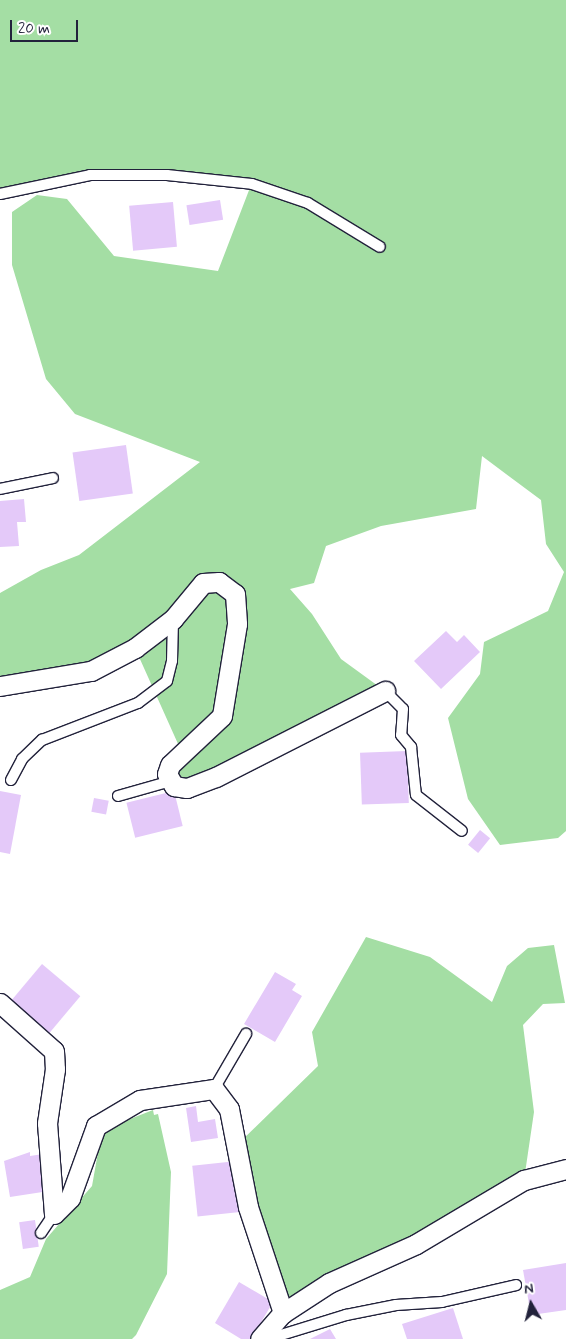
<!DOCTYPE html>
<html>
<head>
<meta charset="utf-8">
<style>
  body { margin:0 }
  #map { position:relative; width:566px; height:1339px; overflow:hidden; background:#fff; font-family:Mynerve,sans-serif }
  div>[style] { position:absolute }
  .green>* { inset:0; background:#a4dea4 }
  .building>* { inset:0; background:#e4c9f9; transform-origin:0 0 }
  .roads { filter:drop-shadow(1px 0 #22223b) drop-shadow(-1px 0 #22223b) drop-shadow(0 1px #22223b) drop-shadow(0 -1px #22223b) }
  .service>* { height:10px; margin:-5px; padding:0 5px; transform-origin:5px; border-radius:5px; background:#fff }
  .minor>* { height:19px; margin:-9.5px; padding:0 9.5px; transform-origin:9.5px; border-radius:9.5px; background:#fff }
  span { translate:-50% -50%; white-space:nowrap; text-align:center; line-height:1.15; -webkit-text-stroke:4px #fff; paint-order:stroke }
  .north { position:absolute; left:506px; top:1279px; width:50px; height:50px; -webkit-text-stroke:4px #fff; paint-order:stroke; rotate:352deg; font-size:14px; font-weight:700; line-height:20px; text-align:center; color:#22223b }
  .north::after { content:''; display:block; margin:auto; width:18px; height:22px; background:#22223b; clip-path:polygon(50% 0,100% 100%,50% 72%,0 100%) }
  .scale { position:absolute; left:10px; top:20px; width:68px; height:22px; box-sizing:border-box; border:2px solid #22223b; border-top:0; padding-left:6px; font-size:15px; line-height:18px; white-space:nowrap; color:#22223b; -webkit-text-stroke:4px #fff; paint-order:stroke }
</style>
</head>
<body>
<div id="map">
  <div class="green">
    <i style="clip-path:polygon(0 0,566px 0,566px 831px,558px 838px,500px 845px,468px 799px,448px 718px,480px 674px,484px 642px,548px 611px,564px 572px,546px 544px,541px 500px,482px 456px,476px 509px,381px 526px,326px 546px,314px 583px,290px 589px,312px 614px,341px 659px,385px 691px,187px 788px,167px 774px,183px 755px,135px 648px,91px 671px,0 686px,0 593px,41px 570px,79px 555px,200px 462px,75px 414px,46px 379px,12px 265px,12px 212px,37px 195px,67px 199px,114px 256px,218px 271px,251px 185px,90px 175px,0 194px)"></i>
    <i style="clip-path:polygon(366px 937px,430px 957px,492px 1002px,507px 966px,528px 948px,554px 945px,565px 1003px,543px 1004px,523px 1025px,534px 1112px,524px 1180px,283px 1313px,238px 1144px,318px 1066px,312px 1032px)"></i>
    <i style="clip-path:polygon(153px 1110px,154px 1115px,158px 1114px,171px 1172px,167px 1274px,136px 1335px,132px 1339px,0 1339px,0 1290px,30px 1277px,46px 1239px,92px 1186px,102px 1130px)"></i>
  </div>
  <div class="building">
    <i style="left:220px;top:200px;width:20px;height:34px;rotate:81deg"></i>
    <i style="left:173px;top:202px;width:45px;height:44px;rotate:85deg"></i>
    <i style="left:126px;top:445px;width:49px;height:54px;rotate:82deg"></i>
    <i style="clip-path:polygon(24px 499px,26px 522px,17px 522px,19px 546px,0 547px,0 501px)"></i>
    <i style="clip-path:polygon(446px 631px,457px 642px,464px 635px,480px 652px,441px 689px,414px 661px)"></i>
    <i style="left:407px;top:751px;width:52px;height:47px;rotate:88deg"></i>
    <i style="clip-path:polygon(0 791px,21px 795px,10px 854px,0 852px)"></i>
    <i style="left:174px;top:791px;width:36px;height:49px;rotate:76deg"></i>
    <i style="left:94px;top:798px;width:15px;height:14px;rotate:11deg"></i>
    <i style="left:480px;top:830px;width:13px;height:19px;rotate:39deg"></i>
    <i style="left:42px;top:964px;width:50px;height:49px;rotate:40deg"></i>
    <i style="clip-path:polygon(275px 972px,296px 984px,292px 990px,302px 996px,275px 1042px,244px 1024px)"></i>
    <i style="clip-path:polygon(196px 1106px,198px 1122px,215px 1119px,218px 1138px,191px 1142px,186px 1108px)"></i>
    <i style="clip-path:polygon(30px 1152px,30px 1156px,43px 1154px,49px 1191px,10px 1197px,4px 1161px)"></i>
    <i style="left:237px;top:1161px;width:51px;height:45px;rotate:84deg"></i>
    <i style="left:35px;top:1220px;width:27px;height:16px;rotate:82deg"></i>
    <i style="clip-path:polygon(566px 1263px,566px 1310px,531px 1315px,523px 1270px)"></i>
    <i style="clip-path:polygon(239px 1282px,273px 1302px,251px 1339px,241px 1339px,215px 1323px)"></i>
    <i style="clip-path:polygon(453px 1308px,463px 1339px,407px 1339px,402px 1324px)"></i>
    <i style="clip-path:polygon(330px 1329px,336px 1339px,310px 1339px)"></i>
  </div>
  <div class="roads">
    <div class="service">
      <i style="left:0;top:194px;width:92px;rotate:-11.9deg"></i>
      <i style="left:90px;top:175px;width:77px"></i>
      <i style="left:167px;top:175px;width:85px;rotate:6deg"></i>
      <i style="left:252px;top:184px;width:59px;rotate:18.7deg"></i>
      <i style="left:308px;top:203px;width:84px;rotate:31.4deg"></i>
      <i style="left:0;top:489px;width:54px;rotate:-11.7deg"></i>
      <i style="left:385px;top:691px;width:25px;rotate:45deg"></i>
      <i style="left:403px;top:709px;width:26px;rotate:94deg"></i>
      <i style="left:401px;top:735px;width:16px;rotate:50deg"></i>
      <i style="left:411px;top:747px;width:48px;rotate:84.1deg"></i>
      <i style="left:416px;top:795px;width:58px;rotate:38deg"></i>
      <i style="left:11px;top:780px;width:24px;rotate:-62deg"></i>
      <i style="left:22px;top:759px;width:28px;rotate:-44deg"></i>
      <i style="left:42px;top:740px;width:103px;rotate:-21.1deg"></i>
      <i style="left:138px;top:703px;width:36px;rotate:-37deg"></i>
      <i style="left:167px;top:681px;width:21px;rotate:-76deg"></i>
      <i style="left:172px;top:661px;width:42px;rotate:-88.6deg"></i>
      <i style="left:118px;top:796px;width:55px;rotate:-15.8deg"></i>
      <i style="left:214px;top:1089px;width:64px;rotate:-59.8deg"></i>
      <i style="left:41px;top:1233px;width:23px;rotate:-56deg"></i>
      <i style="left:268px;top:1339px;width:82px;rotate:-17.1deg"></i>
      <i style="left:346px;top:1315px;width:51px;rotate:-11.3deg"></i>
      <i style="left:396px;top:1305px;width:46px;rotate:-3.7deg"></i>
      <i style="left:442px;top:1302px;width:76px;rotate:-12.9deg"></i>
    </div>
    <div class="minor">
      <i style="left:0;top:686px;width:92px;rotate:-9.4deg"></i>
      <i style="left:91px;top:671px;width:50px;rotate:-27.6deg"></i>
      <i style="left:135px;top:648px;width:48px;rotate:-37.3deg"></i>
      <i style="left:173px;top:619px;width:47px;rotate:-50.2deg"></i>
      <i style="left:203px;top:583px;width:16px;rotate:-4deg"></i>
      <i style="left:219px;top:582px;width:20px;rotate:37deg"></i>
      <i style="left:235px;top:594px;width:30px;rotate:86deg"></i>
      <i style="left:237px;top:624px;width:93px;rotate:99.3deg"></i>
      <i style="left:222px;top:716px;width:71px;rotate:136.7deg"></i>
      <i style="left:170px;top:765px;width:9px;rotate:108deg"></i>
      <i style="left:167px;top:774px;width:14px;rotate:60deg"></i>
      <i style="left:174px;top:786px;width:13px;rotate:9deg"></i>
      <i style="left:187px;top:788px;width:31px;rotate:-21deg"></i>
      <i style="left:216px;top:777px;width:190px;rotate:-27deg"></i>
      <i style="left:0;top:1003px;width:72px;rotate:41.6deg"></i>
      <i style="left:54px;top:1051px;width:18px;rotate:87deg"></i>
      <i style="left:55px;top:1069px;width:55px;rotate:98.4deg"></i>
      <i style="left:47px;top:1123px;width:91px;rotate:85.6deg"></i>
      <i style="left:54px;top:1214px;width:23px;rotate:-45deg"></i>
      <i style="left:70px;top:1198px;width:77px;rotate:-70.1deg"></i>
      <i style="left:96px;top:1126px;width:51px;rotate:-30.6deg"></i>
      <i style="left:140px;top:1100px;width:75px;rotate:-8.5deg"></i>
      <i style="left:214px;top:1089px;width:25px;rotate:53deg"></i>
      <i style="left:229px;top:1109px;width:100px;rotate:79deg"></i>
      <i style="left:248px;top:1207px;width:112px;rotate:71.7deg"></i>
      <i style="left:260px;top:1339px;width:35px;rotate:-49deg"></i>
      <i style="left:283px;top:1313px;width:55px;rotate:-33.1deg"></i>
      <i style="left:329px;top:1283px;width:95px;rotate:-24.1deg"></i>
      <i style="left:416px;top:1244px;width:126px;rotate:-30.7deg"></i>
      <i style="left:524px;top:1180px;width:43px;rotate:-14.7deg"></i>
    </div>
  </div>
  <div class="north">N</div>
  <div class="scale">20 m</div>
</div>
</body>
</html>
